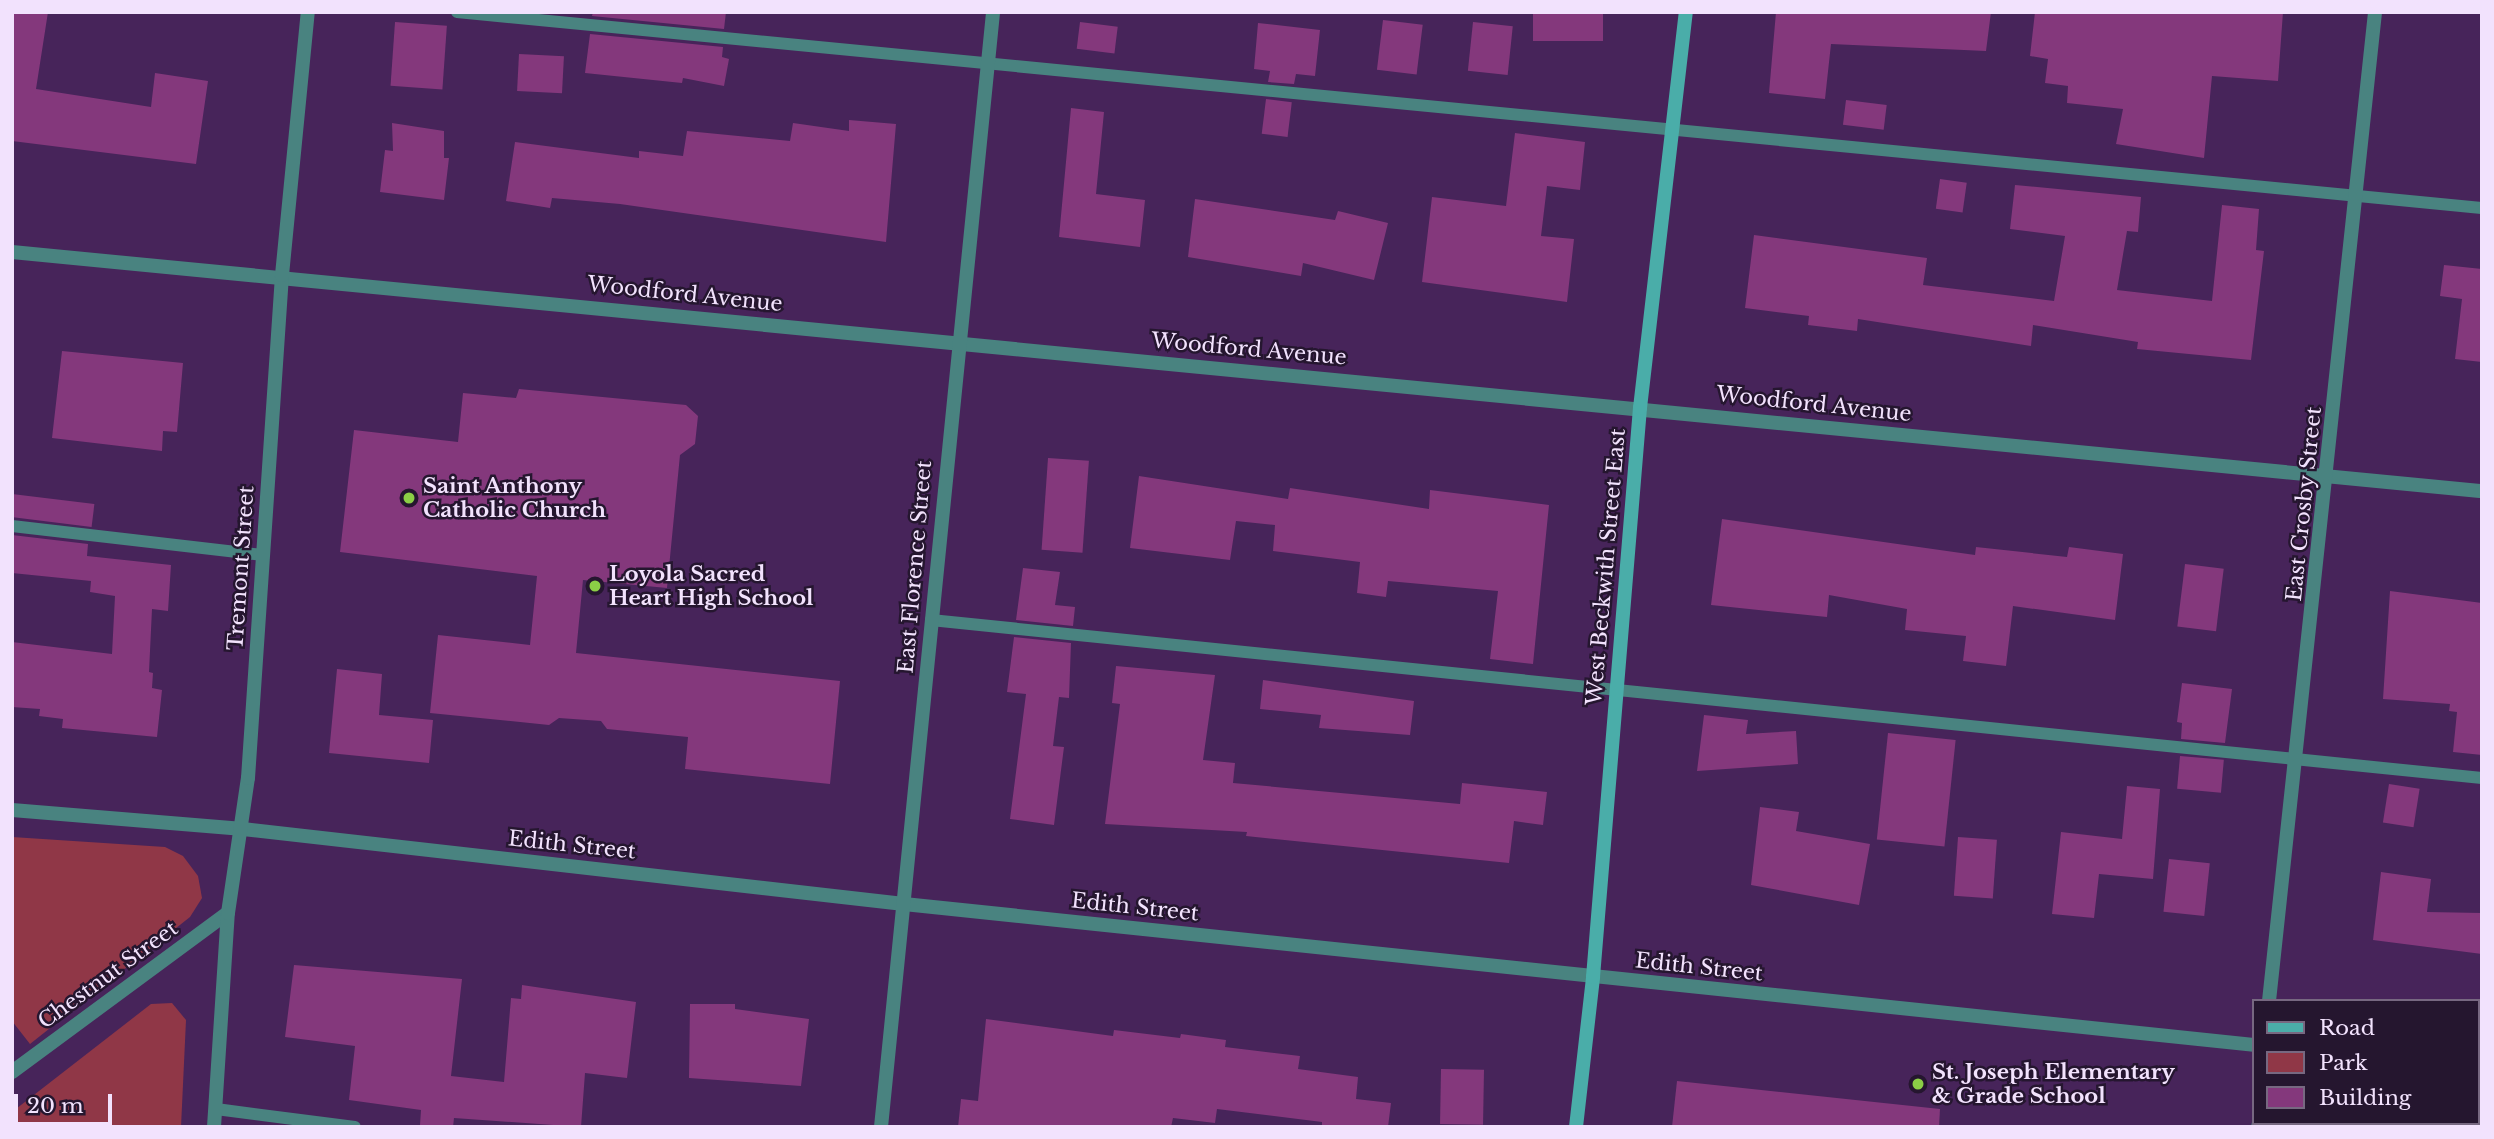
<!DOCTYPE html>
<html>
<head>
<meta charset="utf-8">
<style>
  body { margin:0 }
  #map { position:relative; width:2494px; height:1139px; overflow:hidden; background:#47245a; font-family:"Libre Baskerville",serif }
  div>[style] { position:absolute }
  .green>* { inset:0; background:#903747 }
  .building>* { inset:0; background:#84387c; transform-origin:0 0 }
  .lane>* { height:12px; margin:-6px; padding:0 6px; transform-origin:6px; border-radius:6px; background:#498380 }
  .street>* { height:14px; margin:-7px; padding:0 7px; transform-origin:7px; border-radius:7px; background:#498380 }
  .secondary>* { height:14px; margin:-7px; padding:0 7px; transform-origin:7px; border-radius:7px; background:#4aada9 }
  .dots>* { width:19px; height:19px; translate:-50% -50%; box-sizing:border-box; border:4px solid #25162f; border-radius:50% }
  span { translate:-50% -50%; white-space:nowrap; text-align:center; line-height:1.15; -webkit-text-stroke:5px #25162f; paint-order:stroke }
  .street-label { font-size:21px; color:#f2e2fd }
  .poi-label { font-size:21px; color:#f2e2fd; font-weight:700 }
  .left { translate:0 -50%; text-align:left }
  .frame { position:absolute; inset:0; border:14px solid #f2e2fd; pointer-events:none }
  .legend { position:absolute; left:2252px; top:999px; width:228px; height:126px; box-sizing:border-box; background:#25162f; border:2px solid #776881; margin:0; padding:9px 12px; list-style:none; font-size:21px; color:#f2e2fd }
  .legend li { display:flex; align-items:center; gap:14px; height:35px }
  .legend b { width:35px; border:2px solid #776881 }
  .scale { position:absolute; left:14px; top:1094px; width:98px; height:32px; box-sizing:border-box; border:4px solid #f2e2fd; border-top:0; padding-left:9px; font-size:21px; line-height:24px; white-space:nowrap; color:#f2e2fd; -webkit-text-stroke:5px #25162f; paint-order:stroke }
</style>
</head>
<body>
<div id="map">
  <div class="green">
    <i style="clip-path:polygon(12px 837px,165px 847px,183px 856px,198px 876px,202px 898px,190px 917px,30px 1044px,12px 1021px)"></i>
    <i style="clip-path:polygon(172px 1003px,186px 1020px,181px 1127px,12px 1127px,12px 1112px,151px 1004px)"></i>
  </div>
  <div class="building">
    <i style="clip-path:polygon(12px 12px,48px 12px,36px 89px,151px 107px,155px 73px,208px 81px,196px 164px,12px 141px)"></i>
    <i style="clip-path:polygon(593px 12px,726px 12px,724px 29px,592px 16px)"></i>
    <i style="left:1533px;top:12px;width:70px;height:29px"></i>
    <i style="clip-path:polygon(1776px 12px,1991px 12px,1986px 51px,1831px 44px,1825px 99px,1769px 93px)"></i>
    <i style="clip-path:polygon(2035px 12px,2283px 12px,2278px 81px,2212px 76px,2204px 158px,2116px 144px,2123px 109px,2067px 103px,2068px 86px,2045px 83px,2048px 59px,2030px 56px)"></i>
    <i style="left:1383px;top:20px;width:40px;height:50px;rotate:7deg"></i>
    <i style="left:395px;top:22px;width:52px;height:64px;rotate:4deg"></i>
    <i style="left:1080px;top:22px;width:38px;height:27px;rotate:7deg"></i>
    <i style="left:1473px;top:22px;width:40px;height:49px;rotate:6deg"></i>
    <i style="clip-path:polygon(1258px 23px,1320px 30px,1315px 76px,1296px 74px,1294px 84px,1268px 82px,1270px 71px,1254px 69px)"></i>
    <i style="clip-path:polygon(590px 34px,723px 47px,722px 57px,729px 59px,724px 86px,683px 78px,682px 83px,585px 73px)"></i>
    <i style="left:519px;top:54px;width:45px;height:37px;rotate:3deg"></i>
    <i style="left:1266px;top:99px;width:26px;height:35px;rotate:7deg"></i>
    <i style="left:1846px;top:100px;width:41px;height:25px;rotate:7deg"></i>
    <i style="clip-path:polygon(1071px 108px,1104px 112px,1096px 194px,1145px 200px,1140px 247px,1059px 237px)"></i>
    <i style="clip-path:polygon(849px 120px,896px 124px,886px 242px,620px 204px,552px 198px,550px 208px,506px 201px,515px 142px,639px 158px,639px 151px,683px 156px,687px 131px,790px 141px,793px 123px,849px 131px)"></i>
    <i style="clip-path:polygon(392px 123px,444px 131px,444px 158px,449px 158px,444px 200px,380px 192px,385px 150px,393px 151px)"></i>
    <i style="clip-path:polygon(1515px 133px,1585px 142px,1580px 190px,1547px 186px,1541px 236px,1574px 239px,1567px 302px,1422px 282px,1432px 197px,1506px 206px)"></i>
    <i style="left:1940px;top:179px;width:27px;height:30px;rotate:8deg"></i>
    <i style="clip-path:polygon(2015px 185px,2141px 197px,2138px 232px,2127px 231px,2117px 290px,2212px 301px,2222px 205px,2259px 209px,2256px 250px,2264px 251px,2251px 360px,2137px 349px,2138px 342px,2033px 325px,2031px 346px,1858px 319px,1857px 331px,1808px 325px,1809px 316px,1745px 308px,1754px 235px,1927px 258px,1923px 285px,2054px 301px,2065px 236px,2010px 229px)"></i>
    <i style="clip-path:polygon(1195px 199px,1335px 220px,1338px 211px,1388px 223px,1374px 280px,1303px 263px,1301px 276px,1188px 257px)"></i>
    <i style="clip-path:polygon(2444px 265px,2482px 269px,2482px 362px,2455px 359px,2462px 299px,2440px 296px)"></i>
    <i style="clip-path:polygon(62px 351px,183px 363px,177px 432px,163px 431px,162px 451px,52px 438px)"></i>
    <i style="clip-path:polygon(519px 389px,686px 405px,698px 416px,695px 444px,680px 455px,667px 588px,583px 580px,576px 653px,840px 681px,830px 784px,685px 769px,688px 737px,607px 729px,601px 721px,559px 718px,549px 725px,430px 713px,438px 635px,530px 645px,537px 576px,340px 552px,354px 430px,458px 442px,463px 393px,516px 398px)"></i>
    <i style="left:1048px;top:458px;width:41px;height:92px;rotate:4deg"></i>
    <i style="clip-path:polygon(1139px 476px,1288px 499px,1290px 488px,1429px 509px,1430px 490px,1549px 505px,1533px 664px,1490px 659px,1498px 591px,1388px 581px,1386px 597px,1357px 593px,1360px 562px,1273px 551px,1275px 525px,1236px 521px,1230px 560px,1130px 548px)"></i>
    <i style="left:12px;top:494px;width:83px;height:23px;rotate:7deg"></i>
    <i style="clip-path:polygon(1722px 519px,1975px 555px,1976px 547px,2067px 557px,2069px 547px,2123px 554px,2115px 620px,2013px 606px,2006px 666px,1963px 661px,1966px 636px,1905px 630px,1907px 609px,1829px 595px,1827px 617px,1711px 605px)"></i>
    <i style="clip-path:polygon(12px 535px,88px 544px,87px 556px,171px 565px,168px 611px,152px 609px,149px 672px,153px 673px,152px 688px,162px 690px,157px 737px,62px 728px,63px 719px,39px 716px,40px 709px,12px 707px,12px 642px,112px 654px,115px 596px,90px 592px,91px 581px,12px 573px)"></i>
    <i style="left:2185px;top:564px;width:39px;height:63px;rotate:7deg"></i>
    <i style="clip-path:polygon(1023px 568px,1060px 572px,1055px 605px,1075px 607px,1073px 626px,1016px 620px)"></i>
    <i style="clip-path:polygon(2390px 591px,2482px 603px,2482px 755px,2453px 752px,2457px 712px,2449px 711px,2450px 704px,2383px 699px)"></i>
    <i style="clip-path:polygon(1014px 637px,1071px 643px,1069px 698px,1059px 697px,1053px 746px,1064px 747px,1054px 825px,1010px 819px,1026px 694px,1007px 692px)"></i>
    <i style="clip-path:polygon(1116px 666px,1215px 675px,1203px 760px,1235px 763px,1233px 783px,1460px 804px,1462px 783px,1547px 792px,1543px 825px,1514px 821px,1509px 863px,1246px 836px,1247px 832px,1105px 824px,1120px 704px,1112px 703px)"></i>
    <i style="clip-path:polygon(337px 669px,382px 674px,379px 715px,433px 720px,429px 763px,329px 753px)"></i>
    <i style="clip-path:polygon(1263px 680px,1414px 701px,1410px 735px,1319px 728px,1321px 715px,1260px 709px)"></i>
    <i style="clip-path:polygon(2182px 683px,2232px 689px,2225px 743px,2181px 739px,2182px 723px,2177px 722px)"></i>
    <i style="clip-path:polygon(1704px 715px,1748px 720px,1746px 734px,1796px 731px,1798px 764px,1697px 771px)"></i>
    <i style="left:1888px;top:733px;width:68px;height:107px;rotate:6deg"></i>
    <i style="left:2180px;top:756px;width:44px;height:33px;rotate:5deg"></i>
    <i style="left:2389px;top:784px;width:31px;height:39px;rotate:9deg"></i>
    <i style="clip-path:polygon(2127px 786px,2160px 789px,2153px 879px,2099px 874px,2094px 918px,2052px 914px,2061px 832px,2122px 839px)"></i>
    <i style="clip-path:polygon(1760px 807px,1799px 812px,1796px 831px,1870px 844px,1859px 905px,1751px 885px)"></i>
    <i style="left:1958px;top:837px;width:39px;height:59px;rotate:4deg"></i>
    <i style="left:2169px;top:859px;width:41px;height:53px;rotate:6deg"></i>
    <i style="clip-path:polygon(2381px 872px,2431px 879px,2427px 912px,2482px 913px,2482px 954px,2373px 940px)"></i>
    <i style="clip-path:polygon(294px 965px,462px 979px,451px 1076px,504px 1082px,511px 998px,521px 999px,522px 985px,636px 1002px,627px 1078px,585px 1073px,581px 1127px,454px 1118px,453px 1127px,420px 1125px,421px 1110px,349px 1100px,355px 1046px,285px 1037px)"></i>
    <i style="clip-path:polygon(690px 1004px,735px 1004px,735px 1009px,809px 1019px,801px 1086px,689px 1078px)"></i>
    <i style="clip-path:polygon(986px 1019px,1113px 1036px,1114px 1030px,1180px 1038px,1181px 1034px,1226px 1040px,1225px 1047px,1300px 1056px,1298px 1069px,1358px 1077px,1356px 1099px,1391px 1103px,1388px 1127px,1322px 1127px,1322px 1122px,1217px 1109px,1215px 1123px,1173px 1118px,1171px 1127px,958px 1127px,961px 1099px,978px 1101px)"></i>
    <i style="left:1441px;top:1069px;width:43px;height:55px;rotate:1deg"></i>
    <i style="clip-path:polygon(1677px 1081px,1940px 1109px,1939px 1127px,1672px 1127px)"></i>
  </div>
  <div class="lane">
    <i style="left:457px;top:12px;width:2034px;rotate:5.53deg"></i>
    <i style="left:12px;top:526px;width:252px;rotate:6.6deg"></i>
    <i style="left:931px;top:620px;width:1559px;rotate:5.82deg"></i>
    <i style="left:216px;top:1109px;width:140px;rotate:7.4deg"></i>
  </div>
  <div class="street">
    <i style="left:12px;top:252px;width:2482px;rotate:5.53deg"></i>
    <i style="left:12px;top:810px;width:232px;rotate:4.7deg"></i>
    <i style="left:243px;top:829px;width:665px;rotate:6.47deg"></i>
    <i style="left:904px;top:904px;width:1357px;rotate:5.96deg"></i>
    <i style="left:2269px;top:1001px;width:995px;rotate:-83.88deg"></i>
    <i style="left:2478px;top:1064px;width:4px;rotate:14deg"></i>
    <i style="left:12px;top:1072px;width:268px;rotate:-36.4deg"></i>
    <i style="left:214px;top:1127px;width:214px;rotate:-86.3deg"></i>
    <i style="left:228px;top:913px;width:136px;rotate:-81.6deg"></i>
    <i style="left:248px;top:778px;width:504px;rotate:-86.13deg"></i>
    <i style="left:282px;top:275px;width:264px;rotate:-84.4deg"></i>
    <i style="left:881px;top:1127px;width:1121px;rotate:-84.26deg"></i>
    <i style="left:2258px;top:1127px;width:4px;rotate:-76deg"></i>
  </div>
  <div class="secondary">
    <i style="left:1576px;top:1127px;width:151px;rotate:-83.5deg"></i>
    <i style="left:1593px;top:977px;width:571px;rotate:-85.28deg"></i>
    <i style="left:1640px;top:408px;width:399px;rotate:-83.4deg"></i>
  </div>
  <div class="dots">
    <i style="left:409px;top:498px;background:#8bce46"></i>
    <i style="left:595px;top:586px;background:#8bce46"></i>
    <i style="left:1918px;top:1084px;background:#8bce46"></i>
  </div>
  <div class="street-label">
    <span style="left:685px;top:294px;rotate:6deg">Woodford Avenue</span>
    <span style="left:1249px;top:349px;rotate:5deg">Woodford Avenue</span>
    <span style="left:1814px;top:404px;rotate:6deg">Woodford Avenue</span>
    <span style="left:2304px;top:504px;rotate:-84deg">East Crosby Street</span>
    <span style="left:915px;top:567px;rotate:-85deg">East Florence Street</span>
    <span style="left:1606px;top:567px;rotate:-85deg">West Beckwith Street East</span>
    <span style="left:241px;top:568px;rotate:-86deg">Tremont Street</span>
    <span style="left:572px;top:845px;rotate:6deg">Edith Street</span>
    <span style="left:1135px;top:907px;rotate:6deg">Edith Street</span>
    <span style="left:1699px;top:967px;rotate:6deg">Edith Street</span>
    <span style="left:108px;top:975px;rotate:-36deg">Chestnut Street</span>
  </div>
  <div class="poi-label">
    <span class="left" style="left:423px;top:498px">Saint Anthony<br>Catholic Church</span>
    <span class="left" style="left:609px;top:586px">Loyola Sacred<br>Heart High School</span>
    <span class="left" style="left:1932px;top:1084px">St. Joseph Elementary<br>&amp; Grade School</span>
  </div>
  <div class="frame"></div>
  <ul class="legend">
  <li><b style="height:9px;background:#4aada9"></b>Road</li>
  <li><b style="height:19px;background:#903747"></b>Park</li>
  <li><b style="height:19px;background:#84387c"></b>Building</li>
  </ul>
  <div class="scale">20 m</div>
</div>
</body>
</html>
